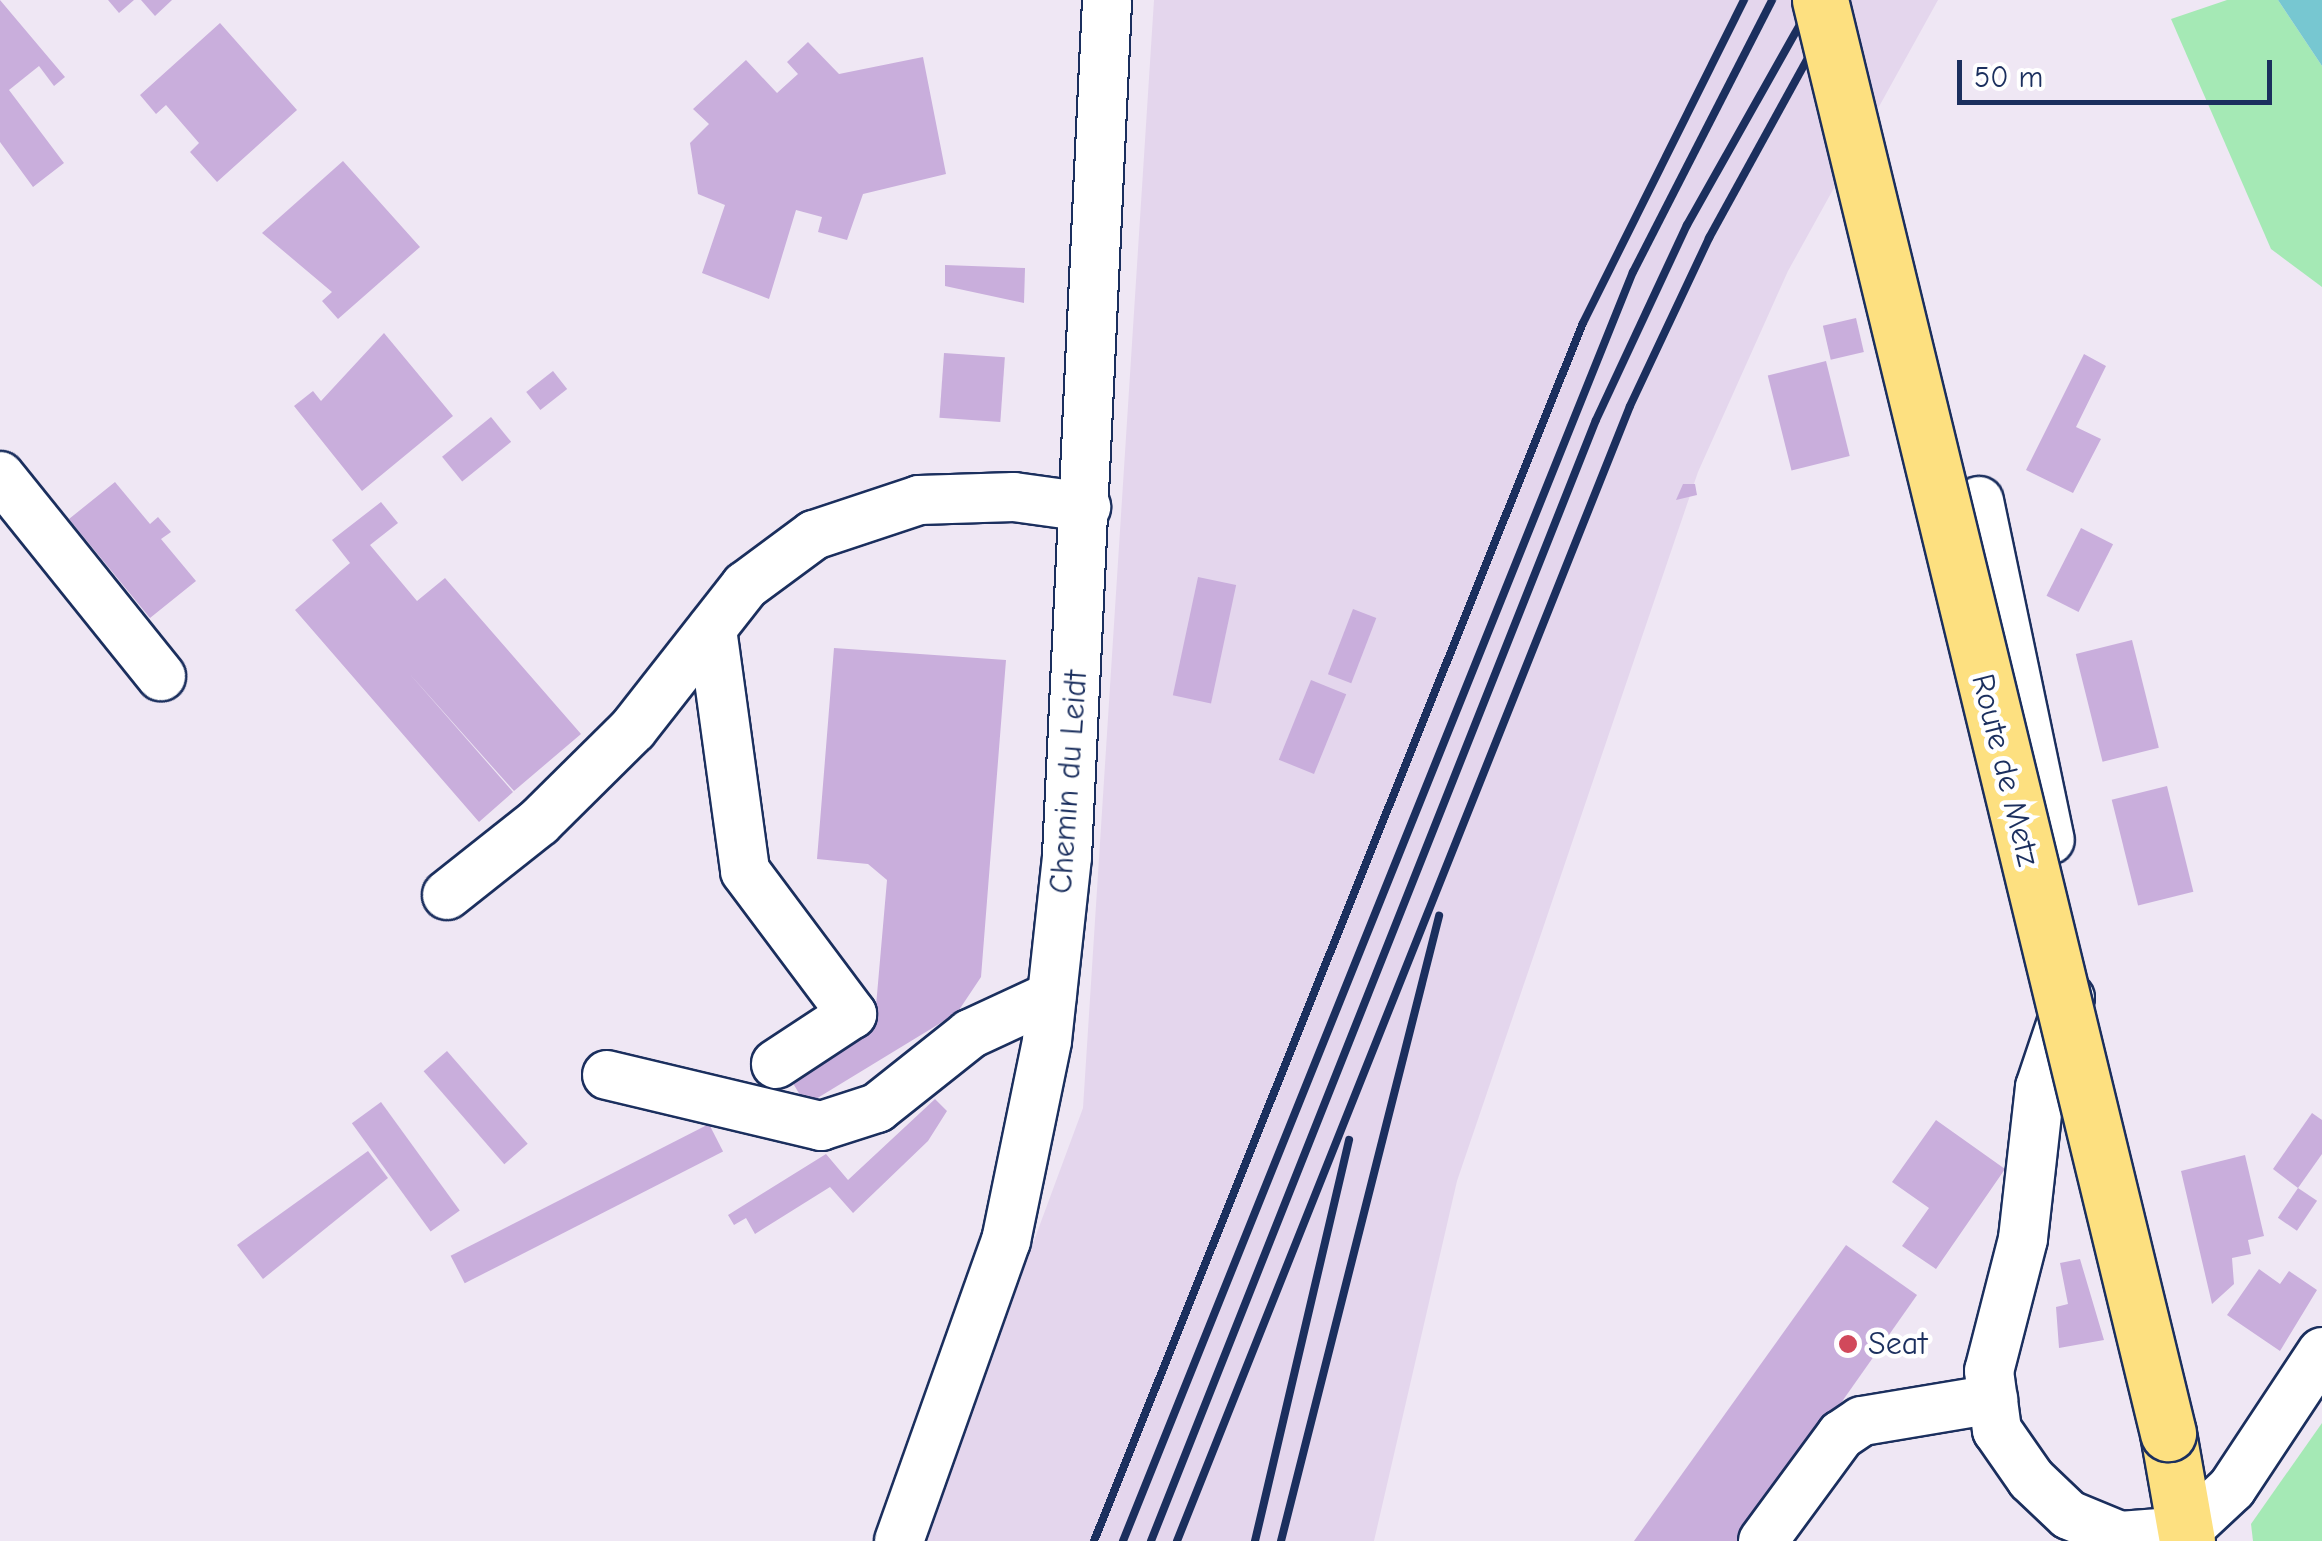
<!DOCTYPE html>
<html>
<head>
<meta charset="utf-8">
<style>
  body { margin:0 }
  #map { position:relative; width:2322px; height:1541px; overflow:hidden; background:#efe7f4; font-family:"Comic Neue",sans-serif }
  div>[style] { position:absolute }
  .built>* { inset:0; background:#e4d6ed }
  .green>* { inset:0; background:#a5e9b5 }
  .water>* { inset:0; background:#77c7d1 }
  .building>* { inset:0; background:#c9aedc; transform-origin:0 0 }
  .roads { filter:drop-shadow(2px 0 #1b2f5e) drop-shadow(-2px 0 #1b2f5e) drop-shadow(0 2px #1b2f5e) drop-shadow(0 -2px #1b2f5e) }
  .minor>* { height:48px; margin:-24px; padding:0 24px; transform-origin:24px; border-radius:24px; background:#fff }
  .major>* { height:55px; margin:-27.5px; padding:0 27.5px; transform-origin:27.5px; border-radius:27.5px; background:#fde080 }
  .rail>* { height:8px; margin:-4px; padding:0 4px; transform-origin:4px; border-radius:4px; background:#1b2f5e }
  .bridges { filter:drop-shadow(2px 0 #1b2f5e) drop-shadow(-2px 0 #1b2f5e) drop-shadow(0 2px #1b2f5e) drop-shadow(0 -2px #1b2f5e) }
  .major-bridge>* { height:55px; margin:-27.5px; padding:0 27.5px; transform-origin:27.5px; border-radius:27.5px; background:#fde080 }
  .dots>* { width:28px; height:28px; translate:-50% -50%; box-sizing:border-box; border:5px solid #fff; border-radius:50% }
  span { translate:-50% -50%; white-space:nowrap; text-align:center; line-height:1.15; -webkit-text-stroke:9px #fff; paint-order:stroke }
  .street-label { font-size:32px; color:#1b2f5e }
  .poi-label { font-size:32px; color:#1b2f5e }
  .left { translate:0 -50%; text-align:left }
  .scale { position:absolute; left:1957px; top:60px; width:315px; height:45px; box-sizing:border-box; border:5px solid #1b2f5e; border-top:0; padding-left:12px; font-size:30px; line-height:35px; white-space:nowrap; color:#1b2f5e; -webkit-text-stroke:8px #fff; paint-order:stroke }
</style>
</head>
<body>
<div id="map">
  <div class="built">
    <i style="clip-path:polygon(1154px 0,1938px 0,1788px 271px,1698px 472px,1457px 1181px,1374px 1541px,923px 1541px,1083px 1108px)"></i>
  </div>
  <div class="green">
    <i style="clip-path:polygon(2227px 0,2278px 0,2322px 66px,2322px 287px,2271px 249px,2171px 19px)"></i>
    <i style="clip-path:polygon(2322px 1423px,2322px 1541px,2253px 1541px,2251px 1524px)"></i>
  </div>
  <div class="water">
    <i style="clip-path:polygon(2278px 0,2322px 0,2322px 66px)"></i>
  </div>
  <div class="building">
    <i style="clip-path:polygon(0 0,65px 77px,54px 86px,39px 66px,9px 90px,64px 163px,33px 187px,0 142px)"></i>
    <i style="clip-path:polygon(108px 0,134px 0,119px 13px)"></i>
    <i style="clip-path:polygon(141px 0,172px 0,155px 16px)"></i>
    <i style="clip-path:polygon(220px 23px,297px 110px,217px 182px,190px 152px,199px 143px,166px 105px,156px 114px,140px 95px)"></i>
    <i style="clip-path:polygon(808px 42px,839px 74px,923px 57px,946px 174px,863px 194px,847px 240px,818px 232px,822px 217px,796px 210px,769px 299px,702px 273px,725px 205px,698px 194px,690px 143px,709px 124px,693px 109px,746px 60px,777px 93px,798px 74px,787px 62px)"></i>
    <i style="clip-path:polygon(343px 161px,420px 247px,338px 319px,322px 301px,332px 292px,262px 233px)"></i>
    <i style="clip-path:polygon(945px 265px,1025px 268px,1024px 303px,945px 286px)"></i>
    <i style="left:1856px;top:318px;width:35px;height:34px;rotate:77deg"></i>
    <i style="clip-path:polygon(384px 333px,453px 416px,362px 491px,294px 406px,313px 391px,321px 401px)"></i>
    <i style="left:944px;top:353px;width:61px;height:65px;rotate:4deg"></i>
    <i style="clip-path:polygon(2084px 354px,2106px 366px,2076px 427px,2101px 439px,2073px 493px,2026px 470px)"></i>
    <i style="left:1826px;top:361px;width:98px;height:60px;rotate:76deg"></i>
    <i style="left:553px;top:371px;width:23px;height:34px;rotate:52deg"></i>
    <i style="left:491px;top:417px;width:32px;height:63px;rotate:51deg"></i>
    <i style="clip-path:polygon(115px 482px,150px 524px,158px 517px,171px 532px,161px 539px,196px 581px,150px 618px,69px 519px)"></i>
    <i style="clip-path:polygon(1683px 484px,1695px 484px,1697px 495px,1676px 500px)"></i>
    <i style="clip-path:polygon(381px 502px,398px 523px,370px 545px,417px 601px,445px 578px,581px 734px,514px 791px,408px 672px,513px 792px,479px 822px,295px 610px,350px 563px,332px 540px)"></i>
    <i style="left:2081px;top:528px;width:36px;height:76px;rotate:27deg"></i>
    <i style="left:1198px;top:577px;width:39px;height:121px;rotate:12deg"></i>
    <i style="left:1353px;top:609px;width:25px;height:70px;rotate:21deg"></i>
    <i style="left:2132px;top:640px;width:111px;height:58px;rotate:76deg"></i>
    <i style="clip-path:polygon(834px 648px,1006px 660px,981px 977px,957px 1013px,806px 1105px,791px 1080px,874px 1029px,887px 880px,868px 864px,817px 859px)"></i>
    <i style="left:1311px;top:680px;width:38px;height:86px;rotate:22deg"></i>
    <i style="left:2167px;top:786px;width:109px;height:57px;rotate:76deg"></i>
    <i style="left:447px;top:1051px;width:123px;height:31px;rotate:49deg"></i>
    <i style="clip-path:polygon(935px 1099px,947px 1111px,928px 1141px,853px 1213px,830px 1187px,755px 1234px,746px 1218px,734px 1225px,728px 1215px,826px 1154px,848px 1180px)"></i>
    <i style="left:381px;top:1102px;width:134px;height:36px;rotate:54deg"></i>
    <i style="clip-path:polygon(2312px 1113px,2322px 1120px,2322px 1154px,2298px 1188px,2273px 1169px)"></i>
    <i style="clip-path:polygon(1936px 1120px,2005px 1169px,1936px 1269px,1902px 1246px,1929px 1208px,1892px 1182px)"></i>
    <i style="left:709px;top:1124px;width:31px;height:290px;rotate:63deg"></i>
    <i style="clip-path:polygon(368px 1151px,388px 1178px,263px 1279px,237px 1245px)"></i>
    <i style="clip-path:polygon(2245px 1155px,2264px 1236px,2248px 1240px,2251px 1254px,2232px 1258px,2234px 1284px,2212px 1304px,2181px 1171px)"></i>
    <i style="left:2298px;top:1188px;width:23px;height:36px;rotate:34deg"></i>
    <i style="clip-path:polygon(1846px 1245px,1917px 1295px,1791px 1474px,1742px 1541px,1634px 1541px)"></i>
    <i style="clip-path:polygon(2080px 1259px,2104px 1340px,2059px 1348px,2056px 1307px,2068px 1304px,2060px 1263px)"></i>
    <i style="clip-path:polygon(2259px 1269px,2280px 1284px,2289px 1271px,2317px 1290px,2280px 1351px,2227px 1315px)"></i>
  </div>
  <div class="roads">
    <div class="minor">
      <i style="left:0;top:476px;width:257px;rotate:51.2deg"></i>
      <i style="left:1979px;top:501px;width:346px;rotate:78.2deg"></i>
      <i style="left:712px;top:629px;width:244px;rotate:82.2deg"></i>
      <i style="left:745px;top:871px;width:179px;rotate:53.2deg"></i>
      <i style="left:852px;top:1014px;width:91px;rotate:146.7deg"></i>
      <i style="left:447px;top:895px;width:117px;rotate:-38.4deg"></i>
      <i style="left:539px;top:822px;width:132px;rotate:-44.7deg"></i>
      <i style="left:633px;top:729px;width:182px;rotate:-51.9deg"></i>
      <i style="left:745px;top:586px;width:86px;rotate:-36.5deg"></i>
      <i style="left:814px;top:535px;width:111px;rotate:-18.4deg"></i>
      <i style="left:919px;top:500px;width:95px;rotate:-1.8deg"></i>
      <i style="left:1014px;top:497px;width:73px;rotate:7.9deg"></i>
      <i style="left:2070px;top:998px;width:94px;rotate:108.6deg"></i>
      <i style="left:2040px;top:1087px;width:153px;rotate:96.4deg"></i>
      <i style="left:2023px;top:1239px;width:136px;rotate:104.4deg"></i>
      <i style="left:1989px;top:1371px;width:60px;rotate:82.3deg"></i>
      <i style="left:1997px;top:1430px;width:60px;rotate:55.2deg"></i>
      <i style="left:2031px;top:1479px;width:52px;rotate:43.5deg"></i>
      <i style="left:2069px;top:1515px;width:55px;rotate:22.4deg"></i>
      <i style="left:2120px;top:1536px;width:66px;rotate:-4.3deg"></i>
      <i style="left:2186px;top:1531px;width:63px;rotate:-43.1deg"></i>
      <i style="left:2232px;top:1488px;width:163px;rotate:-56.5deg"></i>
      <i style="left:607px;top:1075px;width:220px;rotate:13.4deg"></i>
      <i style="left:821px;top:1126px;width:59px;rotate:-17.8deg"></i>
      <i style="left:877px;top:1108px;width:119px;rotate:-38.5deg"></i>
      <i style="left:970px;top:1034px;width:90px;rotate:-24.9deg"></i>
      <i style="left:899px;top:1541px;width:319px;rotate:-70.4deg"></i>
      <i style="left:1006px;top:1241px;width:204px;rotate:-78.4deg"></i>
      <i style="left:1047px;top:1041px;width:186px;rotate:-83.8deg"></i>
      <i style="left:1067px;top:856px;width:857px;rotate:-87.32deg"></i>
      <i style="left:1763px;top:1541px;width:132px;rotate:-53.7deg"></i>
      <i style="left:1841px;top:1435px;width:25px;rotate:-34deg"></i>
      <i style="left:1862px;top:1421px;width:133px;rotate:-9.5deg"></i>
    </div>
    <div class="major">
      <i style="left:2168px;top:1433px;width:110px;rotate:80deg"></i>
    </div>
  </div>
  <div class="rail">
    <i style="left:1094px;top:1541px;width:1312px;rotate:-68.13deg"></i>
    <i style="left:1583px;top:323px;width:361px;rotate:-63.5deg"></i>
    <i style="left:1123px;top:1541px;width:1368px;rotate:-68.11deg"></i>
    <i style="left:1633px;top:272px;width:305px;rotate:-62.9deg"></i>
    <i style="left:1151px;top:1541px;width:1206px;rotate:-68.35deg"></i>
    <i style="left:1596px;top:420px;width:215px;rotate:-65deg"></i>
    <i style="left:1687px;top:225px;width:258px;rotate:-60.6deg"></i>
    <i style="left:1177px;top:1541px;width:1222px;rotate:-68.24deg"></i>
    <i style="left:1630px;top:406px;width:186px;rotate:-64.8deg"></i>
    <i style="left:1709px;top:238px;width:272px;rotate:-61.2deg"></i>
    <i style="left:1255px;top:1541px;width:412px;rotate:-76.8deg"></i>
    <i style="left:1281px;top:1541px;width:645px;rotate:-75.81deg"></i>
  </div>
  <div class="bridges">
    <div class="major-bridge">
      <i style="left:1820px;top:0;width:1475px;rotate:76.35deg"></i>
    </div>
  </div>
  <div class="dots">
    <i style="left:1848px;top:1344px;background:#d1495b"></i>
  </div>
  <div class="street-label">
    <span style="left:2005px;top:770px;rotate:76deg">Route de Metz</span>
    <span style="left:1069px;top:782px;rotate:-86deg">Chemin du Leidt</span>
  </div>
  <div class="poi-label">
    <span class="left" style="left:1868px;top:1344px">Seat</span>
  </div>
  <div class="scale">50 m</div>
</div>
</body>
</html>
